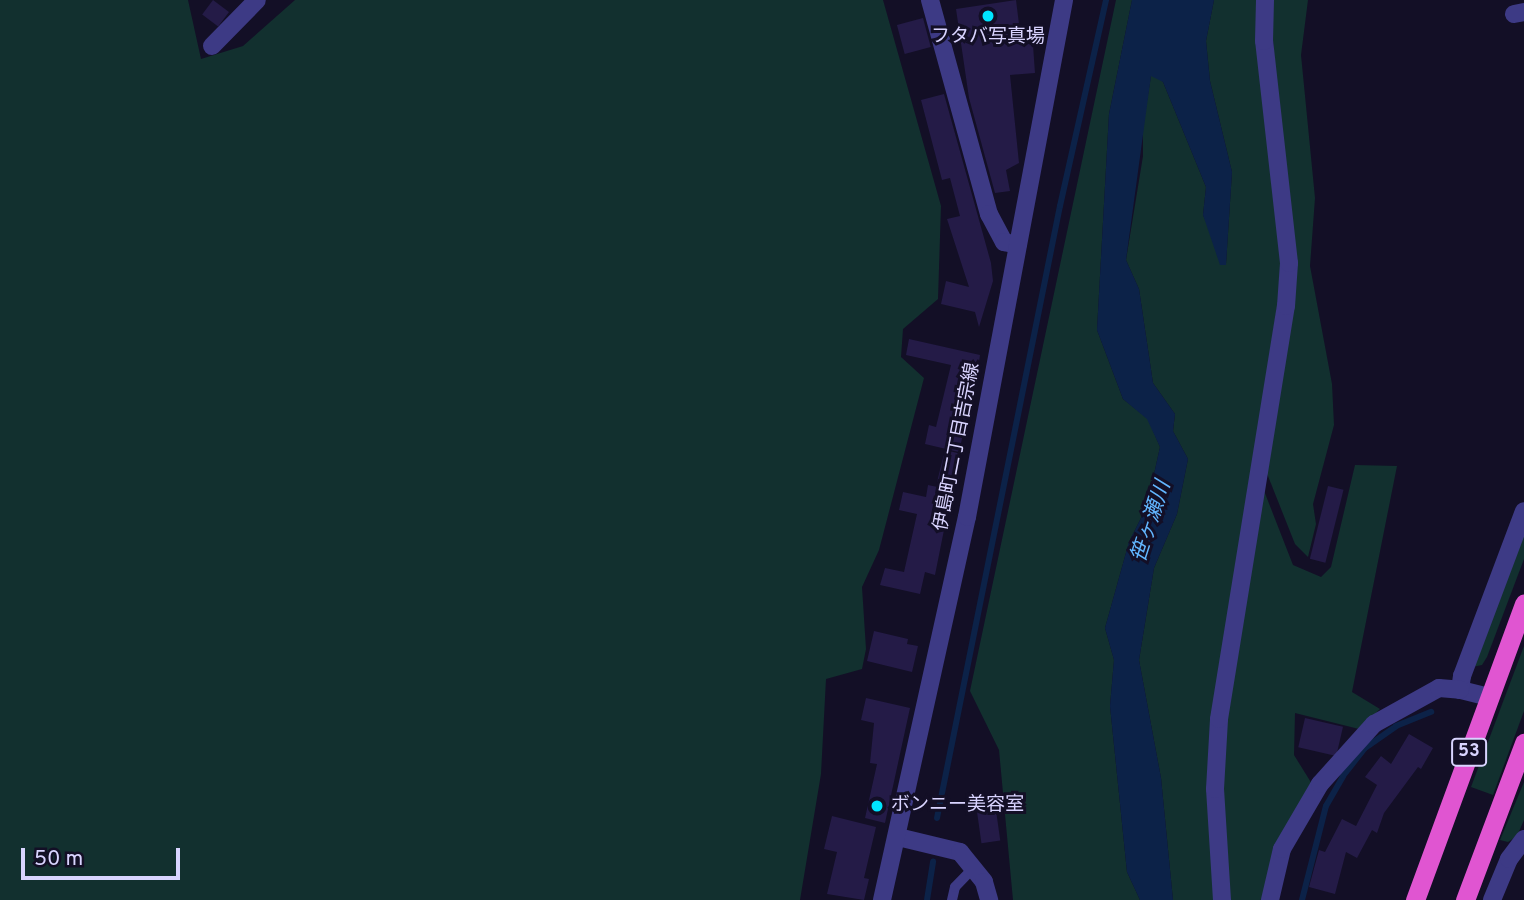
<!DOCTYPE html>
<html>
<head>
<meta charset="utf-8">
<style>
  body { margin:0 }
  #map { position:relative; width:1524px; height:900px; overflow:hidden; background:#130f26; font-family:Overpass,"Noto Sans JP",sans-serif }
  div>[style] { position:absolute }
  .green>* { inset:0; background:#12302f }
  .water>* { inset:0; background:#0c2248 }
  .stream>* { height:6px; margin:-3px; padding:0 3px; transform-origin:3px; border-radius:3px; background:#0c2248 }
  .building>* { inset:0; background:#241b47; transform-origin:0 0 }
  .service>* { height:10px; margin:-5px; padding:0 5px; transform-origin:5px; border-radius:5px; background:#3d3a85 }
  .minor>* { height:18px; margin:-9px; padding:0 9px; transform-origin:9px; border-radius:9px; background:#3d3a85 }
  .tertiary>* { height:18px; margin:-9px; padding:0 9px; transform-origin:9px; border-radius:9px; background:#3d3a85 }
  .trunk>* { height:19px; margin:-9.5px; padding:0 9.5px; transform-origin:9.5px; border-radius:9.5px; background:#e055d1 }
  .dots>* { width:19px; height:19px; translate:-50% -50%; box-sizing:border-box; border:4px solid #130f26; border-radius:50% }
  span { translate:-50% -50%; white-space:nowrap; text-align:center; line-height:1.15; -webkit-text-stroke:6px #130f26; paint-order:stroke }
  .shield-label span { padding:2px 5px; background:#130f26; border:2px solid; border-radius:5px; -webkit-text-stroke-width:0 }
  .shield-label { font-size:18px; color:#d9d4ff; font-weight:700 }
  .poi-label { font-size:19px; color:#d9d4ff }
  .left { translate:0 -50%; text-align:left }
  .street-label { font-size:19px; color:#d9d4ff }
  .water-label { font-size:21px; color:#62b6ff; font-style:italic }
  .scale { position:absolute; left:21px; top:848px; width:159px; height:32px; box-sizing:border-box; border:4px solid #d9d4ff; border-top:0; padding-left:9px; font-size:21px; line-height:24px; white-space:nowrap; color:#d9d4ff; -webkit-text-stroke:5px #130f26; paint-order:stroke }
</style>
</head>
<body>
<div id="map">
  <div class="green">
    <i style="clip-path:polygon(0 0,188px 0,201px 59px,243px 46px,295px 0,883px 0,941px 206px,938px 299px,903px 329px,901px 357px,924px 378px,879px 550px,862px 587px,866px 649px,862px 669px,826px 679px,821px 774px,800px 900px,0 900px)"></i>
    <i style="clip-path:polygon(1116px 0,1132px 0,1109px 114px,1097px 330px,1123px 399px,1148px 419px,1160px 447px,1147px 506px,1129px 542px,1105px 628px,1114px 660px,1110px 706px,1127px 872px,1140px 900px,1013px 900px,999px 750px,970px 691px)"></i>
    <i style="clip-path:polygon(1214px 0,1260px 0,1284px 263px,1212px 720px,1217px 900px,1173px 900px,1161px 778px,1139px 660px,1154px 568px,1177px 514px,1188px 459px,1173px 431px,1175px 414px,1153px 383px,1139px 289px,1126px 260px,1143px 156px,1143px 126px,1151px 76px,1156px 75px,1163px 82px,1206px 187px,1203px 215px,1226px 264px,1232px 172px,1210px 81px,1206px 41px)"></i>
    <i style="clip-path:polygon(1270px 0,1308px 0,1301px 55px,1315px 198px,1310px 266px,1332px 384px,1334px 425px,1313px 504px,1316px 524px,1308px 557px,1295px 544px,1264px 466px,1293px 308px)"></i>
    <i style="clip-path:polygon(1355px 465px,1397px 466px,1352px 692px,1380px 709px,1359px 729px,1295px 713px,1294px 755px,1312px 784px,1262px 900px,1228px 900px,1223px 789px,1226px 719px,1261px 483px,1293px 565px,1321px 577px,1331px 567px)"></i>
    <i style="clip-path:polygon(1524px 528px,1524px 559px,1487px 657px,1482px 665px,1472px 667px)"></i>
    <i style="clip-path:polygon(1524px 646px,1524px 711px,1493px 795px,1471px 787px)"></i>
    <i style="clip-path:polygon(1524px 782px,1524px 820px,1517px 836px,1508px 842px,1500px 840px)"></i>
  </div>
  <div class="water">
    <i style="clip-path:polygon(1132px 0,1214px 0,1206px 41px,1210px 81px,1232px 172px,1226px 265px,1220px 265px,1203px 215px,1206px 187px,1163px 82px,1151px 76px,1126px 260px,1139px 289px,1153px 383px,1175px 414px,1173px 431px,1188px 459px,1177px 514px,1154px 568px,1139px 660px,1161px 778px,1173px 900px,1140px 900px,1127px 872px,1110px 706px,1114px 660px,1105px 628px,1129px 542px,1147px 506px,1160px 447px,1147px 419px,1123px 399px,1097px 330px,1109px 114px)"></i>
  </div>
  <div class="stream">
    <i style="left:937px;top:818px;width:624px;rotate:-78.64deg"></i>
    <i style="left:1060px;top:206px;width:211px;rotate:-77.4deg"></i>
    <i style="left:927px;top:900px;width:39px;rotate:-81deg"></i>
    <i style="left:1302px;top:900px;width:97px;rotate:-75.7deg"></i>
    <i style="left:1326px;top:806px;width:34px;rotate:-60deg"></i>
    <i style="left:1343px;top:776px;width:36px;rotate:-52deg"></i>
    <i style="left:1365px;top:748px;width:38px;rotate:-35deg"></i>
    <i style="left:1396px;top:726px;width:38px;rotate:-22deg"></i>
  </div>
  <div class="building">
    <i style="left:213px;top:0;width:20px;height:18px;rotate:37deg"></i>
    <i style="clip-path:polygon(1016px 0,1020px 32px,1032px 31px,1035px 73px,1010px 75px,1019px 163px,1006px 170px,1010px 191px,995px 193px,969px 98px,956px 9px)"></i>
    <i style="left:923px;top:18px;width:30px;height:27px;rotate:75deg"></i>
    <i style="clip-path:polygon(944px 94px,991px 263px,993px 281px,979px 327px,975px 312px,941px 304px,946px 281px,969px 287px,947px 219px,960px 216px,950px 178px,942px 180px,921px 100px)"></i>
    <i style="clip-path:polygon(909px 339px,980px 355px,977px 376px,968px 374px,959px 410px,968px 412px,959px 452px,925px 444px,929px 425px,936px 427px,951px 365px,906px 355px)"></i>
    <i style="left:945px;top:450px;width:16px;height:33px;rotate:14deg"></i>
    <i style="clip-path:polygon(928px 485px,952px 490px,935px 575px,925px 572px,920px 594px,880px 585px,885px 568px,904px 572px,917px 514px,899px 510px,903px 492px,926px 497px)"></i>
    <i style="left:1328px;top:486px;width:16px;height:75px;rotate:14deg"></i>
    <i style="clip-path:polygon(874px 631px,908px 639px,907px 644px,918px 646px,912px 672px,867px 661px)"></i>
    <i style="clip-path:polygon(866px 698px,910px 708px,885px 823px,865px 818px,877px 764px,870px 763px,874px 723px,861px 720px)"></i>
    <i style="left:1305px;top:718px;width:39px;height:30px;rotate:13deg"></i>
    <i style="clip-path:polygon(1409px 734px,1433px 748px,1421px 769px,1418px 767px,1384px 813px,1377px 833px,1372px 830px,1357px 858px,1346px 852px,1335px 894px,1309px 887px,1319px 850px,1325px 852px,1342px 819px,1356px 826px,1377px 785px,1365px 777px,1381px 756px,1391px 764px)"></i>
    <i style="left:994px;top:796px;width:45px;height:19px;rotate:82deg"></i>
    <i style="clip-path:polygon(832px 816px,876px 827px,864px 878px,869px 879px,864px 900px,827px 894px,837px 852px,824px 849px)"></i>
  </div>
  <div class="service">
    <i style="left:952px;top:900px;width:13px;rotate:-77deg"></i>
    <i style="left:955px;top:887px;width:28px;rotate:-46deg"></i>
  </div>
  <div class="minor">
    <i style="left:930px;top:0;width:222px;rotate:74.6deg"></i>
    <i style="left:989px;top:214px;width:32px;rotate:62deg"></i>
    <i style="left:1004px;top:242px;width:14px;rotate:12deg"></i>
    <i style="left:1514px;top:14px;width:10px;rotate:-11deg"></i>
    <i style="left:212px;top:46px;width:64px;rotate:-45.6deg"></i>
    <i style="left:1489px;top:697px;width:30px;rotate:-166deg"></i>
    <i style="left:1460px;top:690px;width:14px;rotate:-82deg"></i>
    <i style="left:1462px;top:676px;width:176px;rotate:-69.4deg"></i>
    <i style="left:1222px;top:900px;width:111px;rotate:-93.6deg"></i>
    <i style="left:1215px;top:789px;width:70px;rotate:-86.7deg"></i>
    <i style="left:1219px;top:719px;width:418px;rotate:-80.8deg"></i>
    <i style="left:1286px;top:306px;width:43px;rotate:-86deg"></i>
    <i style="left:1289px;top:263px;width:223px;rotate:-96.4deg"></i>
    <i style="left:1264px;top:41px;width:41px;rotate:-88.6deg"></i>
    <i style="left:1270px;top:900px;width:52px;rotate:-76.8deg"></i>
    <i style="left:1282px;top:849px;width:75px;rotate:-59.7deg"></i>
    <i style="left:1320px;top:784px;width:81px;rotate:-48deg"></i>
    <i style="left:1374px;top:724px;width:74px;rotate:-29deg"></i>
    <i style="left:1439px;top:688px;width:21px;rotate:5deg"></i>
    <i style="left:1492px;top:900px;width:44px;rotate:-67.5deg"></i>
    <i style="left:1509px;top:859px;width:25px;rotate:-53deg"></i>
  </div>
  <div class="tertiary">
    <i style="left:898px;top:837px;width:64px;rotate:13.6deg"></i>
    <i style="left:960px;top:852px;width:38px;rotate:51deg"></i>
    <i style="left:984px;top:882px;width:19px;rotate:74deg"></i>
    <i style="left:882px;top:900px;width:392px;rotate:-77.5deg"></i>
    <i style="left:967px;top:517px;width:526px;rotate:-79.37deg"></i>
  </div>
  <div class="trunk">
    <i style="left:1415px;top:900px;width:316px;rotate:-69.8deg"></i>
    <i style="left:1465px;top:900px;width:168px;rotate:-69.4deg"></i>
  </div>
  <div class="dots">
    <i style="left:988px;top:16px;background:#00e5ff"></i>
    <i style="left:877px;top:806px;background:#00e5ff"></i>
  </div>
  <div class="shield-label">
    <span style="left:1469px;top:752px">53</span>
  </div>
  <div class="poi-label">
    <span style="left:988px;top:38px">フタバ写真場</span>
    <span class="left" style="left:891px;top:806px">ボンニー美容室</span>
  </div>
  <div class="street-label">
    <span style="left:958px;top:447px;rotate:-79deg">伊島町二丁目吉宗線</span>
  </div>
  <div class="water-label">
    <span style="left:1152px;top:522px;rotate:-72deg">笹ヶ瀬川</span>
  </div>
  <div class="scale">50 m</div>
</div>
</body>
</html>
